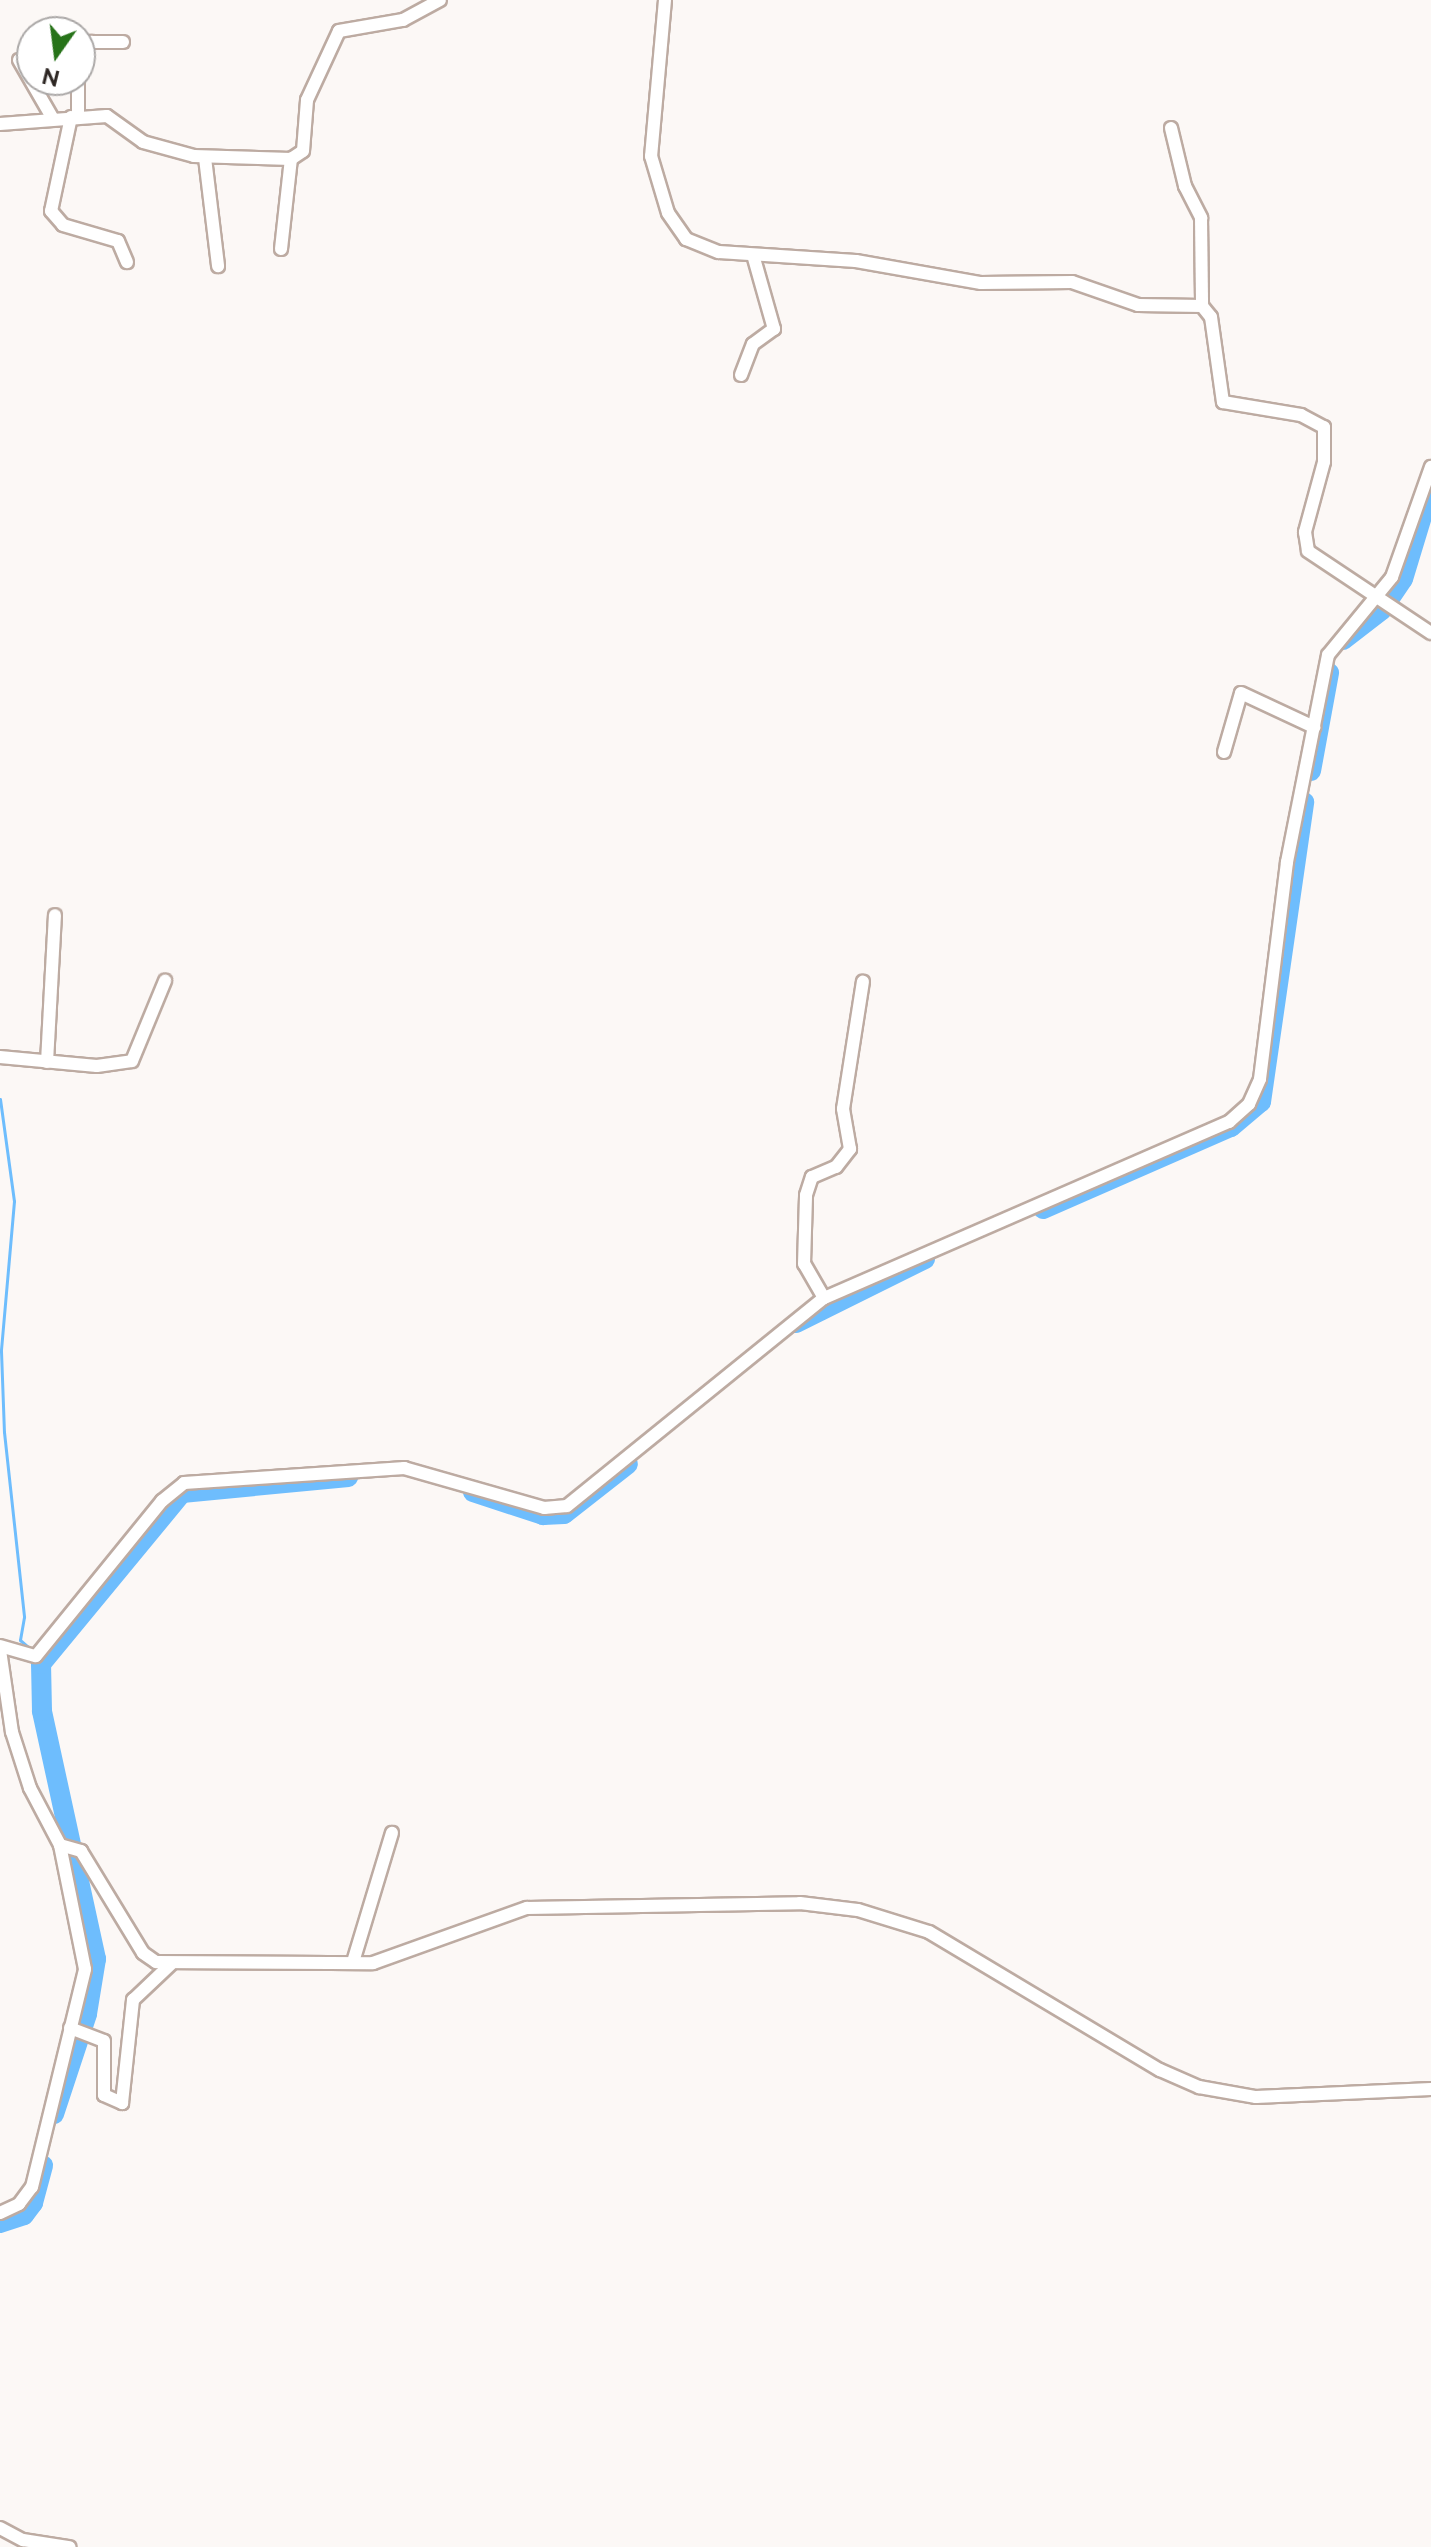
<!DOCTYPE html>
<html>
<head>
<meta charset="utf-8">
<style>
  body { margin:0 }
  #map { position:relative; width:1431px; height:2547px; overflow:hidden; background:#fcf8f6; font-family:Raleway,sans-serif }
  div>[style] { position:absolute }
  .stream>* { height:3px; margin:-1.5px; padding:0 1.5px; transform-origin:1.5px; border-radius:1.5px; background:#6ebdfd }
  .river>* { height:20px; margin:-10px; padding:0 10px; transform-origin:10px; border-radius:10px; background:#6ebdfd }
  .roads { filter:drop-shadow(2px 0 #bdaba2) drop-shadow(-2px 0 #bdaba2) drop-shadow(0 2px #bdaba2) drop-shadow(0 -2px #bdaba2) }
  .street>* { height:12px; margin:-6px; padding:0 6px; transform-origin:6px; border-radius:6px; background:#fff }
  span { translate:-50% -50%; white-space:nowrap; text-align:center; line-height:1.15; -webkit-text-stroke:8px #fff; paint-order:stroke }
  .north { position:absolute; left:16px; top:16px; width:80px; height:80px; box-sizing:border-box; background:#fff; border:2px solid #aba8a7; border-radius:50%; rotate:194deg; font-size:22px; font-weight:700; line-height:32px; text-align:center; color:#2d2623 }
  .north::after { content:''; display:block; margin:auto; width:28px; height:36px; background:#277319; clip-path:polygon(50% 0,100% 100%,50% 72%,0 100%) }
</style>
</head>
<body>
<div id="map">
  <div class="stream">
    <i style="left:0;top:1099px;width:103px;rotate:82.2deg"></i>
    <i style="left:14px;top:1201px;width:151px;rotate:95deg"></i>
    <i style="left:1px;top:1351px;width:81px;rotate:87.9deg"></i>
    <i style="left:4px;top:1432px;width:186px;rotate:83.8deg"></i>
    <i style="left:24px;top:1617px;width:23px;rotate:100deg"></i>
    <i style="left:20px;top:1640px;width:11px;rotate:41deg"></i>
  </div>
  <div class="river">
    <i style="left:1343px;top:640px;width:49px;rotate:-37.6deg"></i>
    <i style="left:1382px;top:610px;width:37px;rotate:-56deg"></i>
    <i style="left:1403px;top:579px;width:96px;rotate:-73.1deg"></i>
    <i style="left:1311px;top:771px;width:100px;rotate:-79.6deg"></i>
    <i style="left:1043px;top:1209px;width:205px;rotate:-23.6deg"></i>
    <i style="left:1231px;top:1127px;width:39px;rotate:-40deg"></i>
    <i style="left:1261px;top:1102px;width:303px;rotate:-81.8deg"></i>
    <i style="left:796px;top:1323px;width:144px;rotate:-26.4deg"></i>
    <i style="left:473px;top:1492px;width:74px;rotate:18.2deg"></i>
    <i style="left:543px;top:1515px;width:21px;rotate:-3deg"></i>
    <i style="left:564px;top:1514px;width:81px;rotate:-38deg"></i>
    <i style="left:54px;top:2114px;width:105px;rotate:-71.7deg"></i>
    <i style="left:87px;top:2014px;width:56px;rotate:-80.7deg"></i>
    <i style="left:96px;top:1959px;width:254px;rotate:-102.3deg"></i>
    <i style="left:42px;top:1711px;width:47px;rotate:-91.2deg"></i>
    <i style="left:41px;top:1664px;width:222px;rotate:-50.5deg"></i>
    <i style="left:182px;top:1493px;width:167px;rotate:-5.5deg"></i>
    <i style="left:0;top:2223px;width:25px;rotate:-18deg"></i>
    <i style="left:24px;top:2215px;width:15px;rotate:-53deg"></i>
    <i style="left:33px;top:2203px;width:39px;rotate:-75deg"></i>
  </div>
  <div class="roads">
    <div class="street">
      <i style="left:665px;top:0;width:157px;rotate:95.1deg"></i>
      <i style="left:651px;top:156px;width:59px;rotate:73.4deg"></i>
      <i style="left:668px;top:213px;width:32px;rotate:55deg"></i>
      <i style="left:686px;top:239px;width:35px;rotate:22deg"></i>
      <i style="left:719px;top:252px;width:137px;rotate:3.8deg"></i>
      <i style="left:856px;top:261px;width:127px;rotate:10deg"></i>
      <i style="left:981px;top:283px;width:91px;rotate:-0.6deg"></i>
      <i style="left:1072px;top:282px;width:70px;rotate:19.2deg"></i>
      <i style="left:1138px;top:305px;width:64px;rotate:0.9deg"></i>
      <i style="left:1202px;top:306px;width:14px;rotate:51deg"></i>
      <i style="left:1211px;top:317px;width:86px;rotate:82deg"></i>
      <i style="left:1223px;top:402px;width:79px;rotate:9.5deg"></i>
      <i style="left:1301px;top:415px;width:26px;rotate:28deg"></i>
      <i style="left:1324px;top:427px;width:35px;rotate:90deg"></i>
      <i style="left:1324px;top:462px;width:73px;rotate:105.2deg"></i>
      <i style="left:1305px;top:532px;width:19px;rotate:81deg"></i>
      <i style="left:1308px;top:551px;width:148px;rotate:33.7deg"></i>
      <i style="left:80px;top:50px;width:14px;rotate:-36deg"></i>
      <i style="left:91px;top:42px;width:32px"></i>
      <i style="left:19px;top:60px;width:68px;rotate:60deg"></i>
      <i style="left:71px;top:117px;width:96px;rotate:102deg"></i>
      <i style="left:51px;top:211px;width:18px;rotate:49deg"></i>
      <i style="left:63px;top:225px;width:57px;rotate:16.2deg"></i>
      <i style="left:118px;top:241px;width:23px;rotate:67deg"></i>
      <i style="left:78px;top:117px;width:37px;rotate:-90deg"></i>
      <i style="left:0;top:124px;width:107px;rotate:-4.3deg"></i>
      <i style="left:107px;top:116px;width:44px;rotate:35.8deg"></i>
      <i style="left:143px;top:142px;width:53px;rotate:15.4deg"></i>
      <i style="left:194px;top:156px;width:97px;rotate:1.8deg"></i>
      <i style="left:291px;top:159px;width:14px;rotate:-34deg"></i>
      <i style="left:303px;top:151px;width:51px;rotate:-85.5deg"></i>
      <i style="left:307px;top:100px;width:76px;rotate:-65.1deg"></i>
      <i style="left:339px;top:31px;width:65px;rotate:-9.8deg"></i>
      <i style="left:403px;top:20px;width:42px;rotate:-28.4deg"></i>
      <i style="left:1171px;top:128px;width:60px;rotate:76.4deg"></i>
      <i style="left:1185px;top:186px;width:36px;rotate:63deg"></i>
      <i style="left:1201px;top:218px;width:88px;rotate:89.3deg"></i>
      <i style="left:205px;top:158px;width:109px;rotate:83.1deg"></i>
      <i style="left:281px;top:249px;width:91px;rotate:-83.7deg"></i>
      <i style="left:741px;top:375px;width:33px;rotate:-69deg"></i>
      <i style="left:753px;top:344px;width:26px;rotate:-36deg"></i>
      <i style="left:774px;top:329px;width:77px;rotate:-105.8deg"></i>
      <i style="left:1224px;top:752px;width:61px;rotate:-73.9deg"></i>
      <i style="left:1241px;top:693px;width:81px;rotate:25deg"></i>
      <i style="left:0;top:1057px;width:97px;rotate:5.3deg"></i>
      <i style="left:97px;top:1066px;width:35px;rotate:-8deg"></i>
      <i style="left:132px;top:1061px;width:87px;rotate:-67.6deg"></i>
      <i style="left:47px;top:1062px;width:147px;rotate:-86.9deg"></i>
      <i style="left:824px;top:1298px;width:39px;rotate:-120deg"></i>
      <i style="left:804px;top:1264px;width:69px;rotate:-88.3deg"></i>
      <i style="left:806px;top:1195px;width:19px;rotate:-72deg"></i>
      <i style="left:812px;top:1177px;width:26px;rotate:-23deg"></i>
      <i style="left:836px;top:1167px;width:23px;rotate:-52deg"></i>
      <i style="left:850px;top:1149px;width:41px;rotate:-99.9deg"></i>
      <i style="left:843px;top:1109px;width:129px;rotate:-81.1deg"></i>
      <i style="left:0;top:1646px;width:37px;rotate:16deg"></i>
      <i style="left:36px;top:1656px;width:200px;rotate:-50.9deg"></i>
      <i style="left:162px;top:1501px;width:28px;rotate:-39deg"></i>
      <i style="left:184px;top:1483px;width:221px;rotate:-3.9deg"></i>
      <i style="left:404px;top:1468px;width:146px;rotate:15.9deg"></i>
      <i style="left:544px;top:1508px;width:23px;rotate:-5deg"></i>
      <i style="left:567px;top:1506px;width:331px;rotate:-39deg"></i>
      <i style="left:824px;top:1298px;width:442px;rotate:-23.5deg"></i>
      <i style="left:1229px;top:1122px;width:27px;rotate:-42deg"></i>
      <i style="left:1249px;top:1104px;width:27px;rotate:-66deg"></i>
      <i style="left:1260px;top:1079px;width:219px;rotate:-82.9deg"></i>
      <i style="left:1287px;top:862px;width:211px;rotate:-78.8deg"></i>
      <i style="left:1328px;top:655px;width:101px;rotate:-50.6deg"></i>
      <i style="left:1392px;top:577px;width:117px;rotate:-70.5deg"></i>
      <i style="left:0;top:1650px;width:83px;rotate:81.7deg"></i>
      <i style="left:12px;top:1732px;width:59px;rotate:72.2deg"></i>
      <i style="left:30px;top:1788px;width:64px;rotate:62.2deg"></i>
      <i style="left:60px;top:1845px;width:22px;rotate:16deg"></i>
      <i style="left:81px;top:1851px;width:119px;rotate:58.7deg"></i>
      <i style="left:143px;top:1953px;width:16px;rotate:35deg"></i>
      <i style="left:156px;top:1962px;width:217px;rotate:0.3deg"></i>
      <i style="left:373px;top:1963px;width:164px;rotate:-19.7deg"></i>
      <i style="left:527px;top:1908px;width:273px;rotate:-1deg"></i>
      <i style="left:800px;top:1903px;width:58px;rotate:6.9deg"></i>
      <i style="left:858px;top:1910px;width:74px;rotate:17.2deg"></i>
      <i style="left:929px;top:1932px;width:269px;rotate:30.9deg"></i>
      <i style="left:1160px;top:2070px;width:43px;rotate:23.6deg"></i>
      <i style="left:1199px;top:2087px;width:58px;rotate:10deg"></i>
      <i style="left:1256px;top:2097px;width:175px;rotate:-2.6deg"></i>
      <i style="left:353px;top:1962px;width:135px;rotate:-73.2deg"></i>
      <i style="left:70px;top:2028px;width:36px;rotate:21deg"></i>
      <i style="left:104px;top:2041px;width:54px;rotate:90deg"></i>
      <i style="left:104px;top:2095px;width:20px;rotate:24deg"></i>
      <i style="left:122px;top:2103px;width:104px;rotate:-83.9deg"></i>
      <i style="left:133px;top:2000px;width:51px;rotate:-43.4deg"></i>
      <i style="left:0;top:2213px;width:21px;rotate:-25deg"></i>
      <i style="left:19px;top:2204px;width:21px;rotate:-53deg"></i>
      <i style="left:32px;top:2187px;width:224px;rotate:-76.3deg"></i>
      <i style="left:85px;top:1969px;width:126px;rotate:-101.4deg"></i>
      <i style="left:0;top:2528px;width:26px;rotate:28deg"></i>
      <i style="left:23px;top:2540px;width:47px;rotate:8.7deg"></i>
    </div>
  </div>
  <div class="north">N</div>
</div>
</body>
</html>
